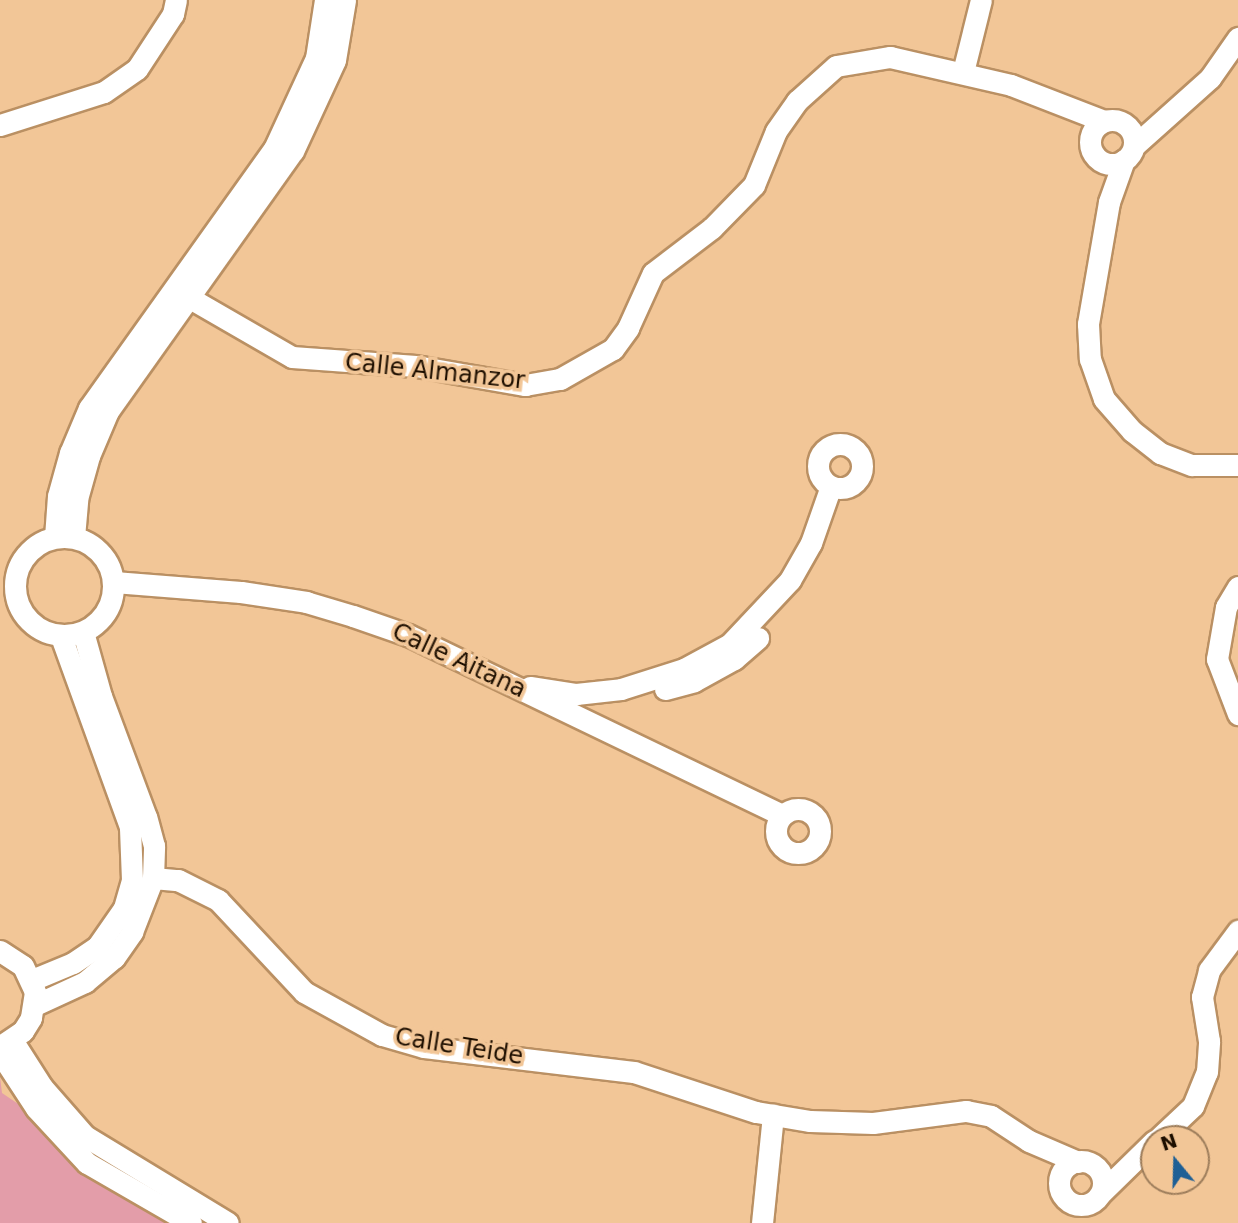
<!DOCTYPE html>
<html>
<head>
<meta charset="utf-8">
<style>
  body { margin:0 }
  #map { position:relative; width:1238px; height:1223px; overflow:hidden; background:#f2c697; font-family:"DejaVu Sans",sans-serif }
  div>[style] { position:absolute }
  .green>* { inset:0; background:#e39da9 }
  .roads { filter:drop-shadow(2px 0 #ba9063) drop-shadow(-2px 0 #ba9063) drop-shadow(0 2px #ba9063) drop-shadow(0 -2px #ba9063) }
  .minor>* { height:21px; margin:-10.5px; padding:0 10.5px; transform-origin:10.5px; border-radius:10.5px; background:#fff }
  .minor>.ring { margin:-10.5px; padding:0; box-sizing:content-box; background:none; border:21px solid #fff; border-radius:50% }
  span { translate:-50% -50%; white-space:nowrap; text-align:center; line-height:1.15; -webkit-text-stroke:7px #f2c697; paint-order:stroke }
  .street-label { font-size:24px; color:#1e0f00 }
  .north { position:absolute; left:1140px; top:1125px; width:70px; height:70px; box-sizing:border-box; background:#f2c697; border:2px solid #9d7d5b; border-radius:50%; rotate:341deg; font-size:19px; font-weight:700; line-height:28px; text-align:center; color:#1e0f00 }
  .north::after { content:''; display:block; margin:auto; width:24px; height:32px; background:#1e5f95; clip-path:polygon(50% 0,100% 100%,50% 72%,0 100%) }
</style>
</head>
<body>
<div id="map">
  <div class="green">
    <i style="clip-path:polygon(0 1077px,2px 1093px,194px 1223px,0 1223px)"></i>
  </div>
  <div class="roads">
    <div class="minor">
      <i style="left:963px;top:72px;width:74px;rotate:-76deg"></i>
      <i class="ring" style="left:1090px;top:120px;width:23px;height:23px"></i>
      <i style="left:0;top:125px;width:109px;rotate:-17.6deg"></i>
      <i style="left:104px;top:92px;width:40px;rotate:-34.9deg"></i>
      <i style="left:137px;top:69px;width:66px;rotate:-56.8deg"></i>
      <i style="left:173px;top:14px;width:14px;rotate:-78deg"></i>
      <i style="left:1134px;top:146px;width:102px;rotate:-41.8deg"></i>
      <i style="left:1210px;top:78px;width:49px;rotate:-55deg"></i>
      <i style="left:1124px;top:160px;width:45px;rotate:109.7deg"></i>
      <i style="left:1109px;top:202px;width:124px;rotate:99.8deg"></i>
      <i style="left:1088px;top:324px;width:35px;rotate:87deg"></i>
      <i style="left:1090px;top:359px;width:42px;rotate:70.7deg"></i>
      <i style="left:1104px;top:399px;width:43px;rotate:48.8deg"></i>
      <i style="left:1132px;top:431px;width:36px;rotate:38deg"></i>
      <i style="left:1160px;top:453px;width:34px;rotate:21deg"></i>
      <i style="left:1192px;top:465px;width:46px"></i>
      <i style="left:188px;top:297px;width:120px;rotate:30deg"></i>
      <i style="left:292px;top:357px;width:124px;rotate:4.2deg"></i>
      <i style="left:416px;top:366px;width:111px;rotate:9.9deg"></i>
      <i style="left:525px;top:385px;width:36px;rotate:-10deg"></i>
      <i style="left:560px;top:379px;width:61px;rotate:-29.5deg"></i>
      <i style="left:613px;top:349px;width:26px;rotate:-54deg"></i>
      <i style="left:628px;top:328px;width:60px;rotate:-65.6deg"></i>
      <i style="left:653px;top:273px;width:74px;rotate:-37.3deg"></i>
      <i style="left:712px;top:228px;width:60px;rotate:-45.7deg"></i>
      <i style="left:754px;top:185px;width:58px;rotate:-67.8deg"></i>
      <i style="left:776px;top:131px;width:37px;rotate:-55deg"></i>
      <i style="left:797px;top:101px;width:52px;rotate:-41.9deg"></i>
      <i style="left:836px;top:66px;width:55px;rotate:-9.5deg"></i>
      <i style="left:890px;top:57px;width:124px;rotate:13deg"></i>
      <i style="left:1011px;top:85px;width:100px;rotate:21.2deg"></i>
      <i class="ring" style="left:818px;top:444px;width:23px;height:23px"></i>
      <i class="ring" style="left:15px;top:537px;width:77px;height:77px"></i>
      <i style="left:55px;top:537px;width:41px;rotate:-85.8deg"></i>
      <i style="left:58px;top:496px;width:45px;rotate:-74.4deg"></i>
      <i style="left:70px;top:453px;width:49px;rotate:-67.1deg"></i>
      <i style="left:89px;top:408px;width:318px;rotate:-54.5deg"></i>
      <i style="left:274px;top:149px;width:100px;rotate:-65.2deg"></i>
      <i style="left:316px;top:58px;width:59px;rotate:-81.2deg"></i>
      <i style="left:74px;top:537px;width:38px;rotate:-85deg"></i>
      <i style="left:77px;top:499px;width:45px;rotate:-74.4deg"></i>
      <i style="left:89px;top:456px;width:49px;rotate:-67.1deg"></i>
      <i style="left:108px;top:411px;width:319px;rotate:-54.6deg"></i>
      <i style="left:293px;top:151px;width:100px;rotate:-65.2deg"></i>
      <i style="left:335px;top:60px;width:61px;rotate:-80.5deg"></i>
      <i style="left:114px;top:582px;width:127px;rotate:4.5deg"></i>
      <i style="left:241px;top:592px;width:66px;rotate:8.7deg"></i>
      <i style="left:306px;top:602px;width:49px;rotate:16.6deg"></i>
      <i style="left:353px;top:616px;width:58px;rotate:19.1deg"></i>
      <i style="left:408px;top:635px;width:415px;rotate:25.7deg"></i>
      <i style="left:1238px;top:587px;width:23px;rotate:121deg"></i>
      <i style="left:1226px;top:607px;width:53px;rotate:99.8deg"></i>
      <i style="left:1217px;top:659px;width:59px;rotate:69.1deg"></i>
      <i style="left:530px;top:687px;width:47px;rotate:8.7deg"></i>
      <i style="left:576px;top:694px;width:45px;rotate:-6.3deg"></i>
      <i style="left:621px;top:689px;width:66px;rotate:-17.6deg"></i>
      <i style="left:684px;top:669px;width:52px;rotate:-28.5deg"></i>
      <i style="left:730px;top:644px;width:88px;rotate:-46.8deg"></i>
      <i style="left:790px;top:580px;width:43px;rotate:-60.4deg"></i>
      <i style="left:811px;top:543px;width:60px;rotate:-70.7deg"></i>
      <i style="left:665px;top:689px;width:30px;rotate:-15deg"></i>
      <i style="left:694px;top:681px;width:46px;rotate:-28.8deg"></i>
      <i style="left:734px;top:659px;width:32px;rotate:-41deg"></i>
      <i class="ring" style="left:776px;top:809px;width:23px;height:23px"></i>
      <i style="left:153px;top:878px;width:25px;rotate:5deg"></i>
      <i style="left:178px;top:880px;width:45px;rotate:26.6deg"></i>
      <i style="left:218px;top:900px;width:126px;rotate:46.9deg"></i>
      <i style="left:304px;top:992px;width:89px;rotate:28.9deg"></i>
      <i style="left:382px;top:1035px;width:44px;rotate:15.9deg"></i>
      <i style="left:424px;top:1047px;width:211px;rotate:6.8deg"></i>
      <i style="left:634px;top:1072px;width:128px;rotate:18.2deg"></i>
      <i style="left:756px;top:1112px;width:55px;rotate:9.5deg"></i>
      <i style="left:810px;top:1121px;width:63px;rotate:1.8deg"></i>
      <i style="left:873px;top:1123px;width:94px;rotate:-7.4deg"></i>
      <i style="left:966px;top:1111px;width:25px;rotate:11deg"></i>
      <i style="left:991px;top:1116px;width:45px;rotate:33.3deg"></i>
      <i style="left:1029px;top:1141px;width:53px;rotate:23.2deg"></i>
      <i style="left:0;top:951px;width:27px;rotate:33deg"></i>
      <i style="left:23px;top:966px;width:29px;rotate:65deg"></i>
      <i style="left:35px;top:992px;width:26px;rotate:99deg"></i>
      <i style="left:31px;top:1018px;width:15px;rotate:122deg"></i>
      <i style="left:23px;top:1031px;width:25px;rotate:146deg"></i>
      <i style="left:32px;top:980px;width:44px;rotate:-22.5deg"></i>
      <i style="left:73px;top:963px;width:29px;rotate:-34deg"></i>
      <i style="left:97px;top:947px;width:47px;rotate:-55.3deg"></i>
      <i style="left:124px;top:908px;width:29px;rotate:-74deg"></i>
      <i style="left:132px;top:880px;width:53px;rotate:-92.2deg"></i>
      <i style="left:130px;top:827px;width:203px;rotate:-109.9deg"></i>
      <i style="left:35px;top:1005px;width:55px;rotate:-24.7deg"></i>
      <i style="left:85px;top:982px;width:38px;rotate:-40deg"></i>
      <i style="left:114px;top:958px;width:32px;rotate:-55deg"></i>
      <i style="left:132px;top:932px;width:58px;rotate:-68.7deg"></i>
      <i style="left:153px;top:878px;width:32px;rotate:-88deg"></i>
      <i style="left:154px;top:846px;width:30px;rotate:-105deg"></i>
      <i style="left:146px;top:817px;width:129px;rotate:-110.4deg"></i>
      <i style="left:101px;top:696px;width:66px;rotate:-105.7deg"></i>
      <i style="left:12px;top:1040px;width:56px;rotate:57.4deg"></i>
      <i style="left:42px;top:1087px;width:65px;rotate:48.7deg"></i>
      <i style="left:85px;top:1136px;width:167px;rotate:31.3deg"></i>
      <i style="left:0;top:1053px;width:66px;rotate:56.8deg"></i>
      <i style="left:36px;top:1108px;width:75px;rotate:47.2deg"></i>
      <i style="left:87px;top:1163px;width:120px;rotate:30deg"></i>
      <i style="left:1158px;top:1139px;width:48px;rotate:-43.3deg"></i>
      <i style="left:1193px;top:1106px;width:37px;rotate:-68deg"></i>
      <i style="left:1207px;top:1072px;width:31px;rotate:-86deg"></i>
      <i style="left:1209px;top:1041px;width:45px;rotate:-99deg"></i>
      <i style="left:1202px;top:997px;width:28px;rotate:-75deg"></i>
      <i style="left:1209px;top:970px;width:49px;rotate:-53.4deg"></i>
      <i class="ring" style="left:1059px;top:1161px;width:23px;height:23px"></i>
      <i style="left:1102px;top:1192px;width:73px;rotate:-44.4deg"></i>
      <i style="left:762px;top:1223px;width:109px;rotate:-84.2deg"></i>
    </div>
  </div>
  <div class="street-label">
    <span style="left:435px;top:372px;rotate:6deg">Calle Almanzor</span>
    <span style="left:459px;top:661px;rotate:25deg">Calle Aitana</span>
    <span style="left:459px;top:1047px;rotate:9deg">Calle Teide</span>
  </div>
  <div class="north">N</div>
</div>
</body>
</html>
